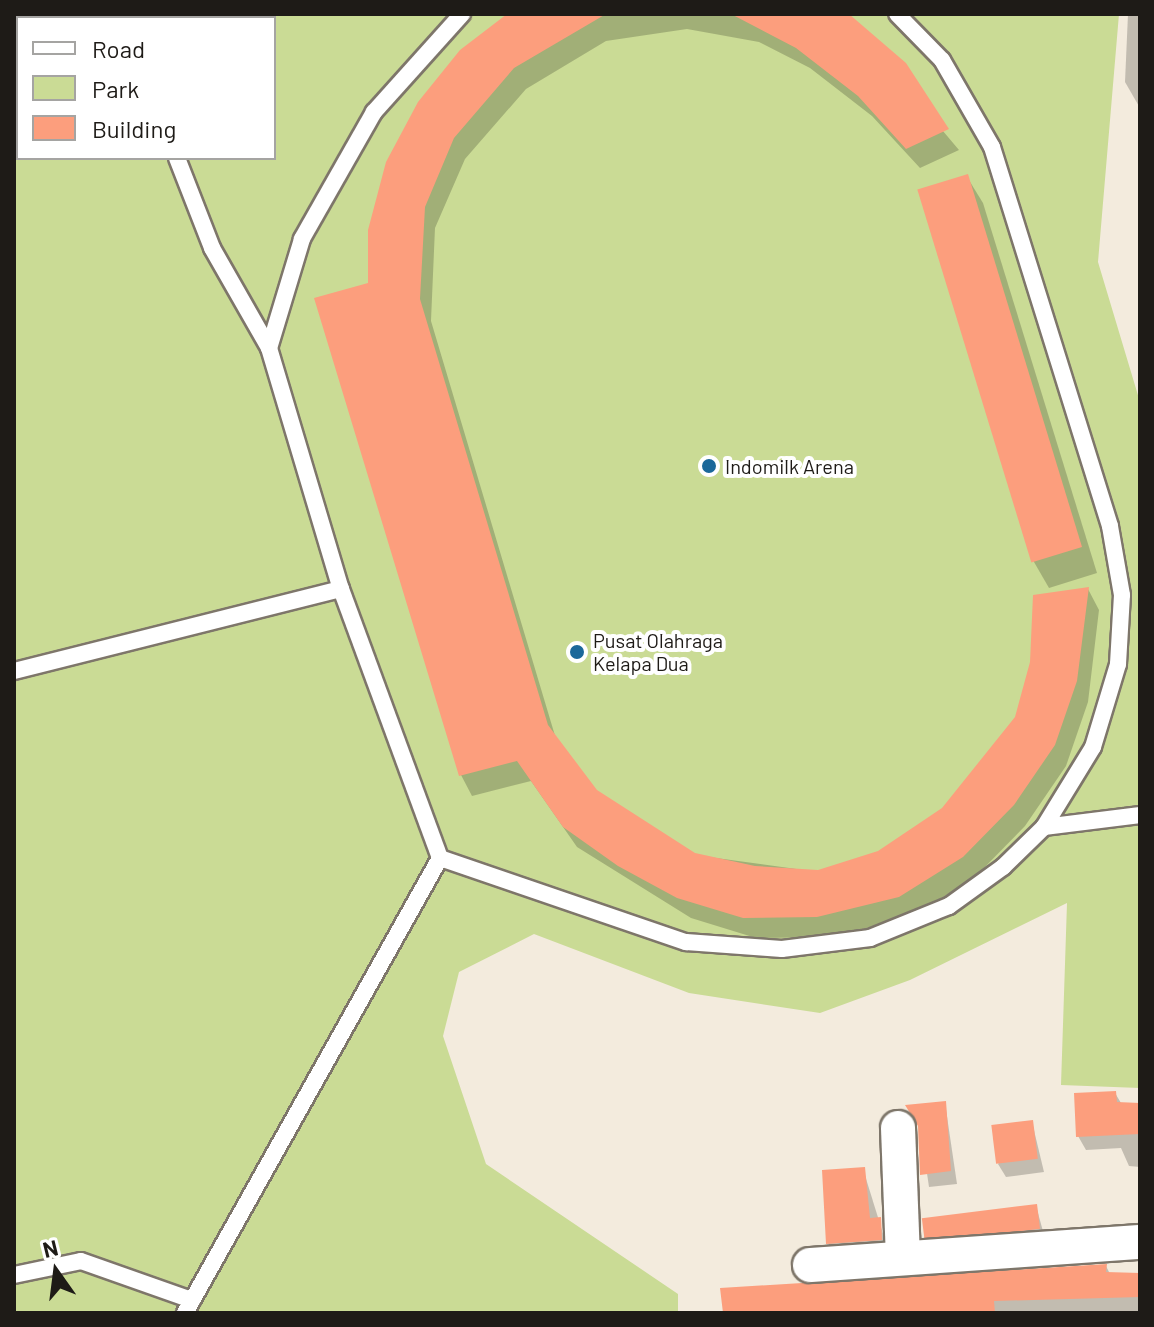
<!DOCTYPE html>
<html>
<head>
<meta charset="utf-8">
<style>
  body { margin:0 }
  #map { position:relative; width:1154px; height:1327px; overflow:hidden; background:#f3ebdd; font-family:Barlow,sans-serif }
  div>[style] { position:absolute }
  .green>* { inset:0; background:#cadb95 }
  .shadow>* { inset:0; background:#0003 }
  .building>* { inset:0; background:#fc9e7d; transform-origin:0 0 }
  .roads { filter:drop-shadow(2px 0 #7e766a) drop-shadow(-2px 0 #7e766a) drop-shadow(0 2px #7e766a) drop-shadow(0 -2px #7e766a) }
  .lane>* { height:16px; margin:-8px; padding:0 8px; transform-origin:8px; border-radius:8px; background:#fff }
  .street>* { height:34px; margin:-17px; padding:0 17px; transform-origin:17px; border-radius:17px; background:#fff }
  .dots>* { width:22px; height:22px; translate:-50% -50%; box-sizing:border-box; border:4px solid #fff; border-radius:50% }
  span { translate:-50% -50%; white-space:nowrap; text-align:center; line-height:1.15; -webkit-text-stroke:8px #fff; paint-order:stroke }
  .poi-label { font-size:20px; color:#1e1b17 }
  .left { translate:0 -50%; text-align:left }
  .frame { position:absolute; inset:0; border:16px solid #1e1b17; pointer-events:none }
  .legend { position:absolute; left:16px; top:16px; width:260px; height:144px; box-sizing:border-box; background:#fff; border:2px solid #a5a4a2; margin:0; padding:10px 14px; list-style:none; font-size:24px; color:#1e1b17 }
  .legend li { display:flex; align-items:center; gap:16px; height:40px }
  .legend b { width:40px; border:2px solid #a5a4a2 }
  .north { position:absolute; left:16px; top:1231px; width:80px; height:80px; -webkit-text-stroke:6px #fff; paint-order:stroke; rotate:346deg; font-size:22px; font-weight:700; line-height:32px; text-align:center; color:#1e1b17 }
  .north::after { content:''; display:block; margin:auto; width:28px; height:36px; background:#1e1b17; clip-path:polygon(50% 0,100% 100%,50% 72%,0 100%) }
</style>
</head>
<body>
<div id="map">
  <div class="green">
    <i style="clip-path:polygon(evenodd,14px 14px,1119px 14px,1098px 262px,1140px 402px,1140px 1088px,1061px 1085px,1067px 903px,910px 980px,820px 1013px,689px 993px,534px 934px,459px 972px,443px 1036px,486px 1164px,678px 1294px,678px 1313px,14px 1313px,14px 14px,18px 18px,274px 18px,274px 158px,18px 158px,18px 18px)"></i>
  </div>
  <div class="shadow">
    <i style="clip-path:polygon(510px 14px,844px 14px,959px 150px,920px 168px,872px 116px,810px 68px,759px 42px,687px 29px,606px 41px,526px 89px,465px 159px,435px 228px,431px 321px,556px 739px,596px 791px,694px 855px,818px 872px,879px 853px,943px 810px,1017px 718px,1088px 589px,1099px 610px,1088px 702px,1066px 766px,1025px 826px,975px 877px,911px 917px,830px 937px,756px 938px,691px 918px,577px 847px,531px 781px,472px 796px,461px 775px,370px 285px)"></i>
    <i style="clip-path:polygon(1128px 14px,1140px 14px,1140px 108px,1125px 82px)"></i>
    <i style="clip-path:polygon(967px 177px,983px 203px,1097px 573px,1049px 588px,1034px 562px)"></i>
    <i style="clip-path:polygon(1115px 1093px,1121px 1103px,1140px 1105px,1140px 1167px,1129px 1166px,1121px 1148px,1086px 1150px,1078px 1136px)"></i>
    <i style="clip-path:polygon(945px 1103px,957px 1184px,929px 1187px,920px 1126px)"></i>
    <i style="clip-path:polygon(1032px 1122px,1044px 1172px,1006px 1177px,998px 1164px)"></i>
    <i style="clip-path:polygon(863px 1169px,889px 1253px,836px 1256px,828px 1243px)"></i>
    <i style="clip-path:polygon(1036px 1206px,1046px 1242px,932px 1250px,924px 1237px)"></i>
    <i style="clip-path:polygon(1106px 1266px,1110px 1274px,1140px 1275px,1140px 1313px,725px 1313px)"></i>
  </div>
  <div class="building">
    <i style="clip-path:polygon(507px 14px,606px 14px,514px 68px,454px 138px,425px 207px,420px 299px,548px 725px,597px 790px,695px 853px,755px 866px,818px 870px,878px 851px,942px 808px,1015px 717px,1030px 662px,1033px 595px,1089px 587px,1077px 681px,1055px 745px,1014px 805px,963px 857px,899px 897px,817px 917px,743px 918px,677px 898px,618px 866px,563px 827px,517px 761px,459px 776px,314px 298px,368px 283px,368px 230px,386px 162px,418px 102px,460px 50px)"></i>
    <i style="clip-path:polygon(731px 14px,849px 14px,906px 63px,949px 129px,906px 149px,858px 96px,796px 48px)"></i>
    <i style="left:968px;top:174px;width:390px;height:53px;rotate:73deg"></i>
    <i style="clip-path:polygon(1116px 1091px,1117px 1102px,1140px 1103px,1140px 1134px,1076px 1137px,1074px 1093px)"></i>
    <i style="clip-path:polygon(946px 1101px,951px 1171px,920px 1175px,918px 1126px,905px 1105px)"></i>
    <i style="left:1033px;top:1120px;width:39px;height:42px;rotate:83deg"></i>
    <i style="clip-path:polygon(865px 1167px,870px 1218px,881px 1217px,882px 1240px,826px 1244px,822px 1170px)"></i>
    <i style="left:1037px;top:1204px;width:25px;height:116px;rotate:83deg"></i>
    <i style="clip-path:polygon(1107px 1264px,1106px 1272px,1140px 1273px,1140px 1297px,994px 1301px,995px 1313px,723px 1313px,720px 1288px)"></i>
  </div>
  <div class="roads">
    <div class="lane">
      <i style="left:121px;top:14px;width:4px;rotate:76deg"></i>
      <i style="left:462px;top:14px;width:132px;rotate:131.9deg"></i>
      <i style="left:374px;top:112px;width:146px;rotate:119.6deg"></i>
      <i style="left:302px;top:239px;width:114px;rotate:106.8deg"></i>
      <i style="left:269px;top:348px;width:252px;rotate:73.4deg"></i>
      <i style="left:341px;top:589px;width:287px;rotate:69.8deg"></i>
      <i style="left:440px;top:858px;width:260px;rotate:18.9deg"></i>
      <i style="left:686px;top:942px;width:96px;rotate:4.2deg"></i>
      <i style="left:782px;top:949px;width:89px;rotate:-7.1deg"></i>
      <i style="left:870px;top:938px;width:85px;rotate:-22.1deg"></i>
      <i style="left:949px;top:906px;width:67px;rotate:-35.8deg"></i>
      <i style="left:1003px;top:867px;width:57px;rotate:-44.3deg"></i>
      <i style="left:1044px;top:827px;width:94px;rotate:-58.5deg"></i>
      <i style="left:1093px;top:747px;width:87px;rotate:-73.2deg"></i>
      <i style="left:1118px;top:664px;width:69px;rotate:-86.7deg"></i>
      <i style="left:1122px;top:595px;width:70px;rotate:-99.9deg"></i>
      <i style="left:1110px;top:526px;width:397px;rotate:-107.3deg"></i>
      <i style="left:992px;top:147px;width:100px;rotate:-119.9deg"></i>
      <i style="left:942px;top:60px;width:64px;rotate:-134.4deg"></i>
      <i style="left:177px;top:158px;width:97px;rotate:68.7deg"></i>
      <i style="left:212px;top:248px;width:115px;rotate:60.3deg"></i>
      <i style="left:14px;top:671px;width:337px;rotate:-14.1deg"></i>
      <i style="left:1044px;top:827px;width:97px;rotate:-7.1deg"></i>
      <i style="left:14px;top:1275px;width:68px;rotate:-11.8deg"></i>
      <i style="left:81px;top:1261px;width:118px;rotate:19.4deg"></i>
      <i style="left:185px;top:1313px;width:522px;rotate:-60.73deg"></i>
    </div>
    <div class="street">
      <i style="left:898px;top:1128px;width:130px;rotate:87.8deg"></i>
      <i style="left:810px;top:1265px;width:331px;rotate:-4deg"></i>
    </div>
  </div>
  <div class="dots">
    <i style="left:709px;top:466px;background:#1b689a"></i>
    <i style="left:577px;top:652px;background:#1b689a"></i>
  </div>
  <div class="poi-label">
    <span class="left" style="left:725px;top:466px">Indomilk Arena</span>
    <span class="left" style="left:593px;top:652px">Pusat Olahraga<br>Kelapa Dua</span>
  </div>
  <div class="frame"></div>
  <ul class="legend">
  <li><b style="height:10px;background:#fff"></b>Road</li>
  <li><b style="height:22px;background:#cadb95"></b>Park</li>
  <li><b style="height:22px;background:#fc9e7d"></b>Building</li>
  </ul>
  <div class="north">N</div>
</div>
</body>
</html>
